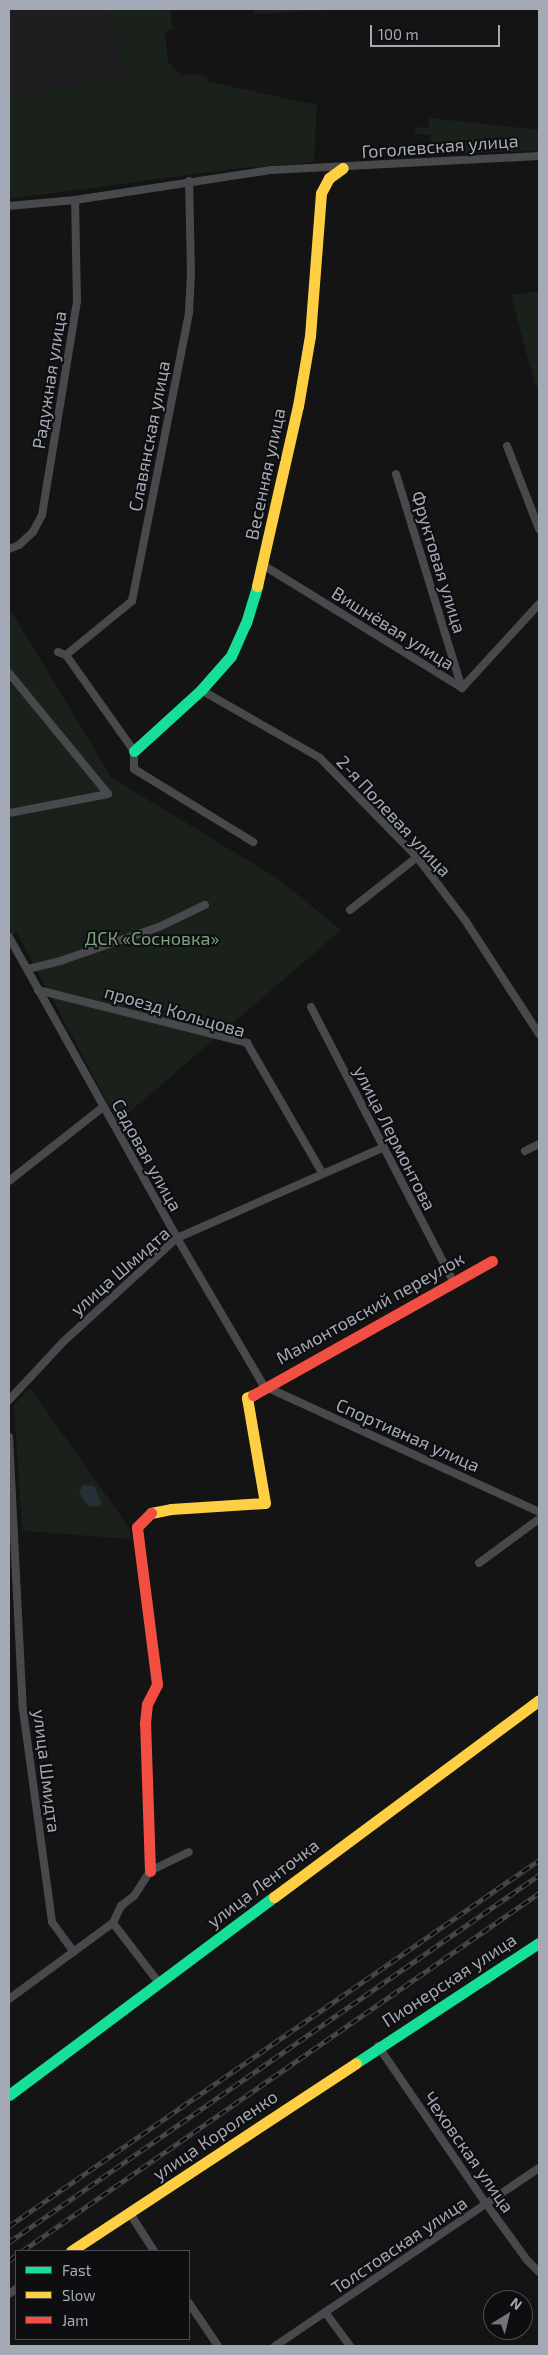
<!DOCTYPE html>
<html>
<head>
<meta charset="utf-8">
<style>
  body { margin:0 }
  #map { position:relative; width:548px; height:2355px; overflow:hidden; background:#141414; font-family:"Exo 2",sans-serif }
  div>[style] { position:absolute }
  .built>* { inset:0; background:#1e1e20 }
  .green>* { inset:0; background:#1a211b }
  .water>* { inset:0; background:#263037 }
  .street>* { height:8px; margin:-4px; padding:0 4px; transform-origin:4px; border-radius:4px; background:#48494d }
  .fast>* { height:11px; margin:-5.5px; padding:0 5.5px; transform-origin:5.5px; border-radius:5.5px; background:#16e098 }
  .slow>* { height:11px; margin:-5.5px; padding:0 5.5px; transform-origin:5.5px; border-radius:5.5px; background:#ffcf43 }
  .jam>* { height:11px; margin:-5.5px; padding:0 5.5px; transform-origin:5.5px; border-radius:5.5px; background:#f24e42 }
  .rail>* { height:4.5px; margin-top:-2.25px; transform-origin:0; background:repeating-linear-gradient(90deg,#0e0e10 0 8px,#48494c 0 16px); box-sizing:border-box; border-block:1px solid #48494c }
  span { translate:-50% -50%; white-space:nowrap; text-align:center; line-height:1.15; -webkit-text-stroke:4px #0e0e10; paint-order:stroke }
  .street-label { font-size:18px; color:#a3aab6 }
  .park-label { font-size:18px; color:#79a37a }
  .frame { position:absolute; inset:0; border:10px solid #a3aab6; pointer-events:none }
  .legend { position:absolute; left:15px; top:2250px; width:175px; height:90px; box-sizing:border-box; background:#0e0e10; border:1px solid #4a4c52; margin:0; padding:6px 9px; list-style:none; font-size:15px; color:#a3aab6 }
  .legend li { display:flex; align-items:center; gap:10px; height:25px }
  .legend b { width:25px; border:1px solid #4a4c52 }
  .north { position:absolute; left:483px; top:2290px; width:50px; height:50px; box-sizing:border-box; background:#0e0e10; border:1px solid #4a4c52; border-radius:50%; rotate:36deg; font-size:14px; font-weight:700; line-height:20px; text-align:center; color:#a3aab6 }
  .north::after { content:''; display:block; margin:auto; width:18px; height:22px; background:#71767d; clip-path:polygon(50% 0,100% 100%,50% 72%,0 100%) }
  .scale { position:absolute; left:370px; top:25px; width:130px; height:22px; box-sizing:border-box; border:2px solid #a3aab6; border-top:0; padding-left:6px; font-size:15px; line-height:18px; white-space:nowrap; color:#a3aab6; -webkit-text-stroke:4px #0e0e10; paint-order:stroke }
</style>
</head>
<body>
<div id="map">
  <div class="built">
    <i style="clip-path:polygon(9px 9px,110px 9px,126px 78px,9px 95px)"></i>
    <i style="clip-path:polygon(254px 9px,344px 9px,254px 14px)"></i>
  </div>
  <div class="green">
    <i style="clip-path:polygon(110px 9px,170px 9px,173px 30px,165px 32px,168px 62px,183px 76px,194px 74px,209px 78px,206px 81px,317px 105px,314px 162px,233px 169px,9px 199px,9px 95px,126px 78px)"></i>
    <i style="clip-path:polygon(429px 118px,539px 130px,539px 151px,431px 154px,430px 135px,415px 134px,415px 127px,429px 128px)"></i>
    <i style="clip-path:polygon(539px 291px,539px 387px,535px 385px,511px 295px)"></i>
    <i style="clip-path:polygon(9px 608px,112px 778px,277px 878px,341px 930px,118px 1122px,16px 931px,9px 939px)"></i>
    <i style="clip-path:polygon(30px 1388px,130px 1529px,131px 1539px,22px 1531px,14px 1405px)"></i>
  </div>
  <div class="water">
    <i style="clip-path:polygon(82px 1485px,94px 1486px,102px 1504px,97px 1507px,88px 1506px,79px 1492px)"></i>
  </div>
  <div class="street">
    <i style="left:9px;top:206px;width:66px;rotate:-5.2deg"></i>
    <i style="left:75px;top:200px;width:199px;rotate:-8.7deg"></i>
    <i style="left:272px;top:170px;width:267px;rotate:-3deg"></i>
    <i style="left:507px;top:446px;width:89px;rotate:68.9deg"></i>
    <i style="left:396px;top:474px;width:224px;rotate:72.9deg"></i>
    <i style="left:9px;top:549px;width:11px;rotate:-22deg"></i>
    <i style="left:19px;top:545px;width:19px;rotate:-43deg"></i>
    <i style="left:33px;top:532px;width:19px;rotate:-62deg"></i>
    <i style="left:42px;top:515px;width:217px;rotate:-80.7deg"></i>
    <i style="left:77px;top:301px;width:101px;rotate:-91.1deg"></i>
    <i style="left:263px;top:565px;width:234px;rotate:31.7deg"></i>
    <i style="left:462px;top:688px;width:114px;rotate:-47.5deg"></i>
    <i style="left:58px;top:652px;width:9px;rotate:21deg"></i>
    <i style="left:66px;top:655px;width:85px;rotate:-39.3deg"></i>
    <i style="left:132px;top:601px;width:295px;rotate:-78.8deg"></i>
    <i style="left:189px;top:312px;width:38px;rotate:-87deg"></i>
    <i style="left:191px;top:274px;width:93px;rotate:-91.2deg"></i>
    <i style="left:66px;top:655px;width:118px;rotate:54.7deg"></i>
    <i style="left:134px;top:751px;width:18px;rotate:90deg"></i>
    <i style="left:134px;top:769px;width:140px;rotate:31.5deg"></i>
    <i style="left:9px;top:673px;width:156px;rotate:50.7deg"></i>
    <i style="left:108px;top:794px;width:101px;rotate:169.1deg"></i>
    <i style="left:201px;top:690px;width:137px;rotate:29.7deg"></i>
    <i style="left:320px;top:758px;width:139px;rotate:45.6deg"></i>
    <i style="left:417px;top:857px;width:79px;rotate:52.7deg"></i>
    <i style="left:465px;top:920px;width:136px;rotate:57deg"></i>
    <i style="left:350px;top:910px;width:85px;rotate:-38.3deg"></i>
    <i style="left:9px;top:937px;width:345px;rotate:60.8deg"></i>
    <i style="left:177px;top:1238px;width:172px;rotate:59.6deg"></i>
    <i style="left:264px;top:1386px;width:302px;rotate:24.6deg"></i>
    <i style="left:28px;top:969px;width:36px;rotate:-14deg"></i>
    <i style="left:63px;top:960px;width:102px;rotate:-19deg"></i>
    <i style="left:159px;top:927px;width:51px;rotate:-25.6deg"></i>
    <i style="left:38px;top:990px;width:216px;rotate:14.2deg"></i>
    <i style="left:247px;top:1043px;width:151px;rotate:59.9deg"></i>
    <i style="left:311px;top:1007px;width:311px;rotate:62.6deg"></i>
    <i style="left:525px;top:1151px;width:16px;rotate:-27deg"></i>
    <i style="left:9px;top:1181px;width:120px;rotate:-38.2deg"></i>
    <i style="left:9px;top:1400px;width:79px;rotate:-47deg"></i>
    <i style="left:63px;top:1342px;width:154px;rotate:-42.4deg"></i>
    <i style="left:177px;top:1238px;width:224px;rotate:-23.7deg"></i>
    <i style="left:9px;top:1437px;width:273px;rotate:87.1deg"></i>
    <i style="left:23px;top:1710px;width:214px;rotate:82.2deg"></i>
    <i style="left:52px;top:1922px;width:37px;rotate:54deg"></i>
    <i style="left:479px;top:1563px;width:74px;rotate:-36.3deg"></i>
    <i style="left:113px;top:1923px;width:76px;rotate:52.5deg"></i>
    <i style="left:9px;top:1999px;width:129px;rotate:-36.2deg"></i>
    <i style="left:113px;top:1923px;width:19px;rotate:-65deg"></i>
    <i style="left:121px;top:1906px;width:16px;rotate:-38deg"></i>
    <i style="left:134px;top:1896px;width:30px;rotate:-57deg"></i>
    <i style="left:150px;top:1871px;width:43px;rotate:-26deg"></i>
    <i style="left:378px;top:2046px;width:193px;rotate:55.6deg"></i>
    <i style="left:487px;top:2205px;width:68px;rotate:54deg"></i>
    <i style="left:527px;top:2260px;width:17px;rotate:45deg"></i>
    <i style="left:129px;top:2212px;width:46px;rotate:57.3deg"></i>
    <i style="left:9px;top:2294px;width:9px;rotate:-36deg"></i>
    <i style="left:189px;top:2303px;width:52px;rotate:56deg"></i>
    <i style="left:325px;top:2312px;width:42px;rotate:53.7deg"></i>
    <i style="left:275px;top:2346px;width:318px;rotate:-34deg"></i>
  </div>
  <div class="fast">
    <i style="left:134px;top:751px;width:91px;rotate:-42.3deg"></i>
    <i style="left:201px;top:690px;width:45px;rotate:-48.6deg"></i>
    <i style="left:231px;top:656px;width:36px;rotate:-66deg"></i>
    <i style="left:246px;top:623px;width:39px;rotate:-73deg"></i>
    <i style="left:356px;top:2063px;width:219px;rotate:-33.3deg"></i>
    <i style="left:9px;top:2095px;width:331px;rotate:-36.8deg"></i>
  </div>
  <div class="slow">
    <i style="left:257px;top:586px;width:185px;rotate:-77.2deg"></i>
    <i style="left:298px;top:406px;width:71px;rotate:-80.3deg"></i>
    <i style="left:310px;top:336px;width:143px;rotate:-85.6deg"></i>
    <i style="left:321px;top:193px;width:17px;rotate:-62deg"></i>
    <i style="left:329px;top:178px;width:17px;rotate:-36deg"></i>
    <i style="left:151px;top:1513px;width:20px;rotate:-11deg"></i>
    <i style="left:171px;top:1509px;width:94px;rotate:-3.7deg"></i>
    <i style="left:265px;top:1503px;width:107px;rotate:-99.7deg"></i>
    <i style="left:247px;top:1398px;width:7px;rotate:-27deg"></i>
    <i style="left:274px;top:1897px;width:330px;rotate:-36.6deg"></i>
    <i style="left:71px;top:2251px;width:341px;rotate:-33.4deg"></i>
  </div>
  <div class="jam">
    <i style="left:253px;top:1395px;width:274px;rotate:-29.3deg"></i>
    <i style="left:150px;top:1871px;width:148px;rotate:-91.9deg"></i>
    <i style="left:145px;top:1723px;width:19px;rotate:-84deg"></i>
    <i style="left:147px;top:1704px;width:22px;rotate:-63deg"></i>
    <i style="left:157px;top:1684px;width:158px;rotate:-97.3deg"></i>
    <i style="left:137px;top:1527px;width:20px;rotate:-45deg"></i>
  </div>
  <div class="rail">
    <i style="left:9px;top:2226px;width:644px;rotate:-34.63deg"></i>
    <i style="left:9px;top:2242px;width:645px;rotate:-34.7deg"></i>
    <i style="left:22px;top:2251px;width:629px;rotate:-34.7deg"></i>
    <i style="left:9px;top:2261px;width:9px;rotate:-41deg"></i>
  </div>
  <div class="street-label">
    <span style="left:440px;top:146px;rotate:-4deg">Гоголевская улица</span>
    <span style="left:49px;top:380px;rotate:-81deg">Радужная улица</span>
    <span style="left:149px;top:436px;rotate:-79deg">Славянская улица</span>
    <span style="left:265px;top:474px;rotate:-78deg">Весенняя улица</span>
    <span style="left:439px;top:562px;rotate:73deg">Фруктовая улица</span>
    <span style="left:393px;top:628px;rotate:32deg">Вишнёвая улица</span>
    <span style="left:394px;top:816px;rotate:47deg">2-я Полевая улица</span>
    <span style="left:175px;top:1011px;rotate:16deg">проезд Кольцова</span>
    <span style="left:395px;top:1138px;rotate:63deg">улица Лермонтова</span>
    <span style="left:147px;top:1155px;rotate:61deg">Садовая улица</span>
    <span style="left:120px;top:1271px;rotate:-41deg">улица Шмидта</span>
    <span style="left:370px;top:1308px;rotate:-29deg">Мамонтовский переулок</span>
    <span style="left:408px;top:1435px;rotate:24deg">Спортивная улица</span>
    <span style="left:47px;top:1771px;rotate:83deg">улица Шмидта</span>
    <span style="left:263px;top:1883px;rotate:-37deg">улица Ленточка</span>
    <span style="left:449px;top:1980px;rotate:-33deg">Пионерская улица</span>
    <span style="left:215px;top:2135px;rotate:-34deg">улица Короленко</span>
    <span style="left:469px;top:2152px;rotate:55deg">Чеховская улица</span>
    <span style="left:399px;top:2245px;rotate:-34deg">Толстовская улица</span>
  </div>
  <div class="park-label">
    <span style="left:152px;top:938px">ДСК «Сосновка»</span>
  </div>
  <div class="frame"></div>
  <ul class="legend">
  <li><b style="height:6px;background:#16e098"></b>Fast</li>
  <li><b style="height:6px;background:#ffcf43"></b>Slow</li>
  <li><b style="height:6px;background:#f24e42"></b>Jam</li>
  </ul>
  <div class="north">N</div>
  <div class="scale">100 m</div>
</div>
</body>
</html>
